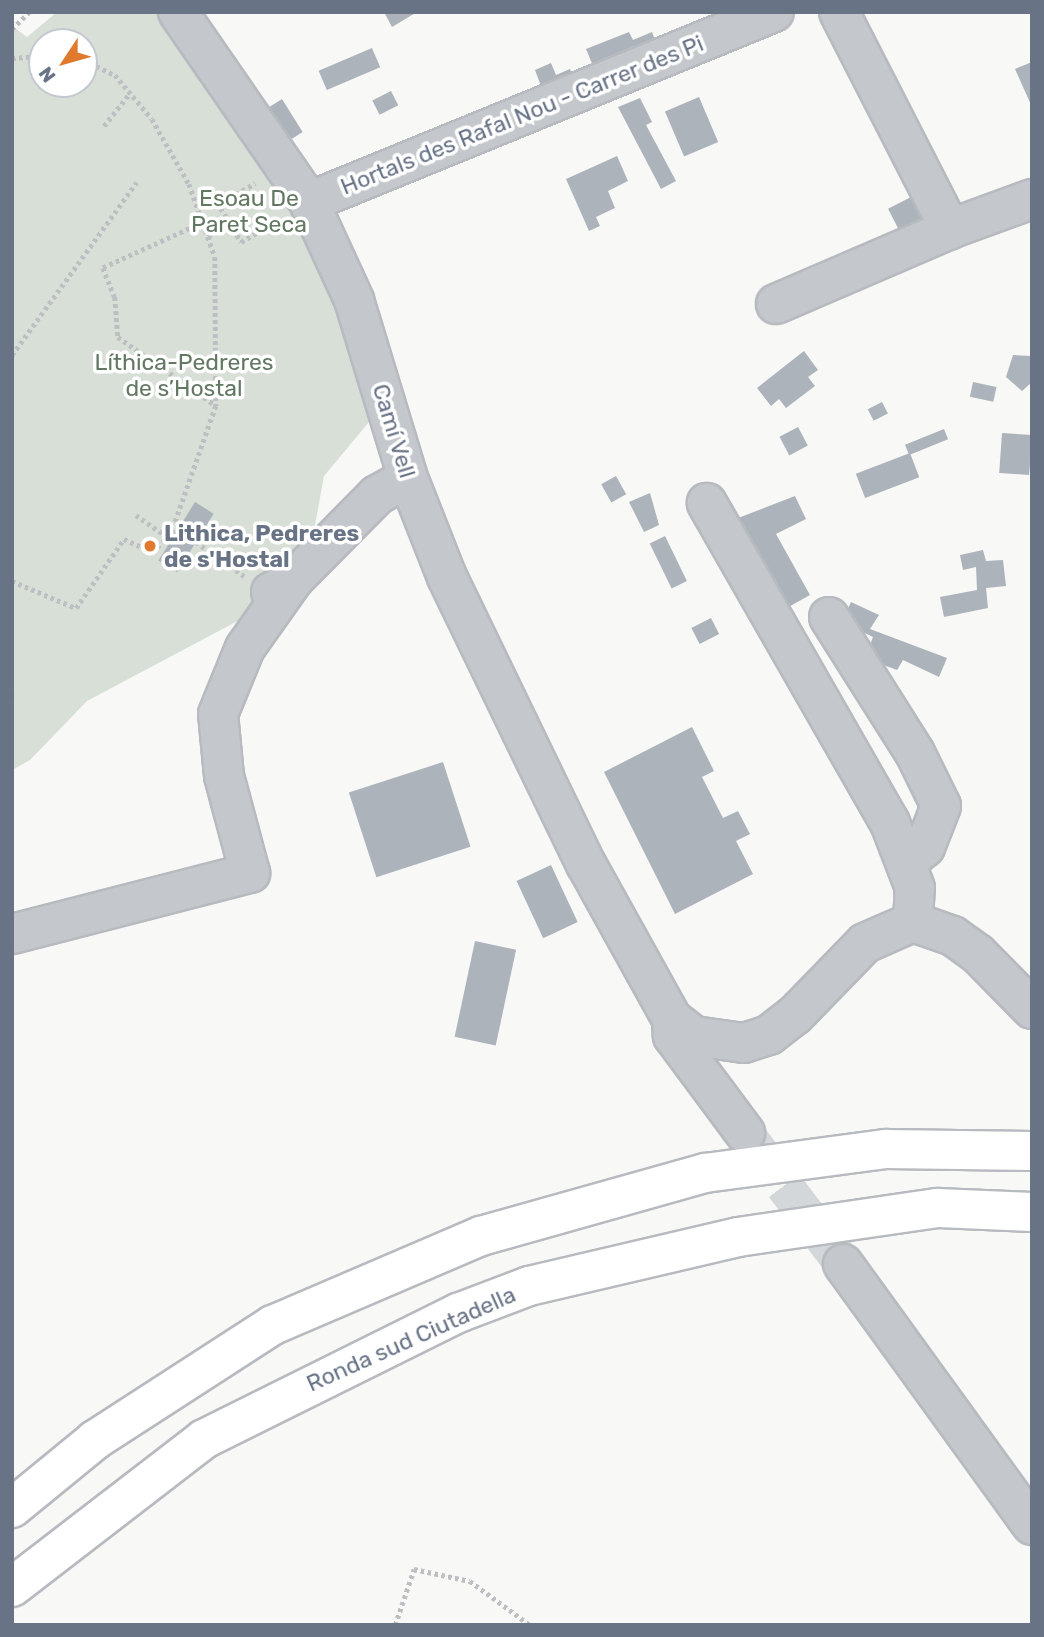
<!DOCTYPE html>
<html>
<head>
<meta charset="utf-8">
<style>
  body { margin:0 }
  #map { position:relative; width:1044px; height:1637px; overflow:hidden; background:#f8f8f6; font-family:Rubik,sans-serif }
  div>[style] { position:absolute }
  .green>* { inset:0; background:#d8dfd7 }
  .building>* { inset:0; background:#acb3ba; transform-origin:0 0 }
  .minor-tunnel>* { height:38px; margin-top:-19px; transform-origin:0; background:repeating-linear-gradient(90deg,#d4d7da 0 38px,transparent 0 57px) }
  .path>* { height:4.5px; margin-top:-2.25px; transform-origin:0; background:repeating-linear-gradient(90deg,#bebfc2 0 3.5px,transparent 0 7px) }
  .roads { filter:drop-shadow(2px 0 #b7babf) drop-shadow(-2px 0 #b7babf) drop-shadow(0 2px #b7babf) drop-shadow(0 -2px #b7babf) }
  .minor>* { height:38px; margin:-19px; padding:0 19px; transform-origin:19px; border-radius:19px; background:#c4c7cb }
  .major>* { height:38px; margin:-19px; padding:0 19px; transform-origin:19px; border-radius:19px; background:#fff }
  .dots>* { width:19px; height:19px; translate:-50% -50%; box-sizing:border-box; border:4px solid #fff; border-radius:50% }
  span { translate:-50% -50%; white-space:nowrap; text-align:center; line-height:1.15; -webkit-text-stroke:7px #fff; paint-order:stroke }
  .street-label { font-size:23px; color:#687386 }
  .park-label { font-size:23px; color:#637863 }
  .poi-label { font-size:23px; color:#687386; font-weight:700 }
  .left { translate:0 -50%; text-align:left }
  .frame { position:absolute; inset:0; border:14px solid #687386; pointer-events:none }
  .north { position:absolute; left:28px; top:28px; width:70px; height:70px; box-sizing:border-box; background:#fff; border:2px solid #c3c7cf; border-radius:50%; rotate:234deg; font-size:19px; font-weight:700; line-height:28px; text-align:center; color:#687386 }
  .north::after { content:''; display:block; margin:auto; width:24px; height:32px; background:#df7a2f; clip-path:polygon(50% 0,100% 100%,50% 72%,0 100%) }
</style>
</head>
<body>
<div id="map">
  <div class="green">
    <i style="clip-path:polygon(evenodd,57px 12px,161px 12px,278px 182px,321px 258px,370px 409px,369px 422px,324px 476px,314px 531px,260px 609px,87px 701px,30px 760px,12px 770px,12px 26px,27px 37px,57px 12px,42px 42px,84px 42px,84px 84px,42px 84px,42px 42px)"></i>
  </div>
  <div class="building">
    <i style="clip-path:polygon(384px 12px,417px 12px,392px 27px)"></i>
    <i style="clip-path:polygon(629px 32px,633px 40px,652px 32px,658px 48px,596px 73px,586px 49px)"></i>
    <i style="left:372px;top:48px;width:21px;height:58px;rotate:67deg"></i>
    <i style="clip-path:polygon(1032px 62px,1032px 107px,1015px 69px)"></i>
    <i style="clip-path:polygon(551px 63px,556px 75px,570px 69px,575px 82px,544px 94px,535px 70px)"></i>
    <i style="left:391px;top:91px;width:16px;height:21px;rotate:63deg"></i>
    <i style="left:699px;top:97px;width:49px;height:37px;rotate:67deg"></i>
    <i style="clip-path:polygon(640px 98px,652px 122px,646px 125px,676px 181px,661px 189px,618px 107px)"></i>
    <i style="left:282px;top:99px;width:39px;height:22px;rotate:58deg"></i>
    <i style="clip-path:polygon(617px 156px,628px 181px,608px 191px,615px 208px,596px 217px,600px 226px,589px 231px,566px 179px)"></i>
    <i style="left:913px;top:196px;width:33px;height:28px;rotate:63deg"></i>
    <i style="clip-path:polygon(804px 351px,818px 370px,808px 377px,815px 386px,786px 408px,779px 399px,771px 406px,757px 388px)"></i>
    <i style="clip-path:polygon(1013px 355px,1032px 356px,1032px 382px,1022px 391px,1006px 377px)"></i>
    <i style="left:973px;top:382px;width:24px;height:15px;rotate:12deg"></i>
    <i style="left:882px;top:402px;width:13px;height:16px;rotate:63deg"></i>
    <i style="left:798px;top:427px;width:21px;height:21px;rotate:62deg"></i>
    <i style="left:944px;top:429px;width:11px;height:42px;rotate:68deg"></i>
    <i style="left:1002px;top:433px;width:30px;height:40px;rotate:4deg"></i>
    <i style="left:910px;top:453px;width:26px;height:58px;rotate:69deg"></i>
    <i style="left:616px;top:476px;width:21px;height:17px;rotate:61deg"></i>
    <i style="clip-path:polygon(650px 493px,659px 525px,644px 532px,629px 502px)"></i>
    <i style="clip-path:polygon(795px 496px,806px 519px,776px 534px,810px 595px,783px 610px,733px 520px)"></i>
    <i style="left:195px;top:502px;width:22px;height:69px;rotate:32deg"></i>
    <i style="left:665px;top:536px;width:50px;height:17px;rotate:64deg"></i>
    <i style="clip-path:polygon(983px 550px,986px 561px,1003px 560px,1006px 586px,986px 588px,988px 608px,944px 617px,940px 597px,977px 590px,976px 567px,963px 570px,960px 555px)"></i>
    <i style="clip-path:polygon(851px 602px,879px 615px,870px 629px,947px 658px,939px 677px,903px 660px,897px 670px,865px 658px,873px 637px,842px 622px)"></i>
    <i style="left:711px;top:618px;width:18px;height:22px;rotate:63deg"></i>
    <i style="clip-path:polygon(692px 727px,714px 771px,702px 777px,723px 818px,738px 811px,750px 834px,736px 841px,753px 874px,675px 914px,604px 772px)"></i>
    <i style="left:443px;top:762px;width:89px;height:99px;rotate:72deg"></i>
    <i style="left:551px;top:865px;width:63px;height:38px;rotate:65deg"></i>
    <i style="left:475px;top:941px;width:42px;height:98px;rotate:12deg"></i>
  </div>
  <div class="minor-tunnel">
    <i style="left:750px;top:1140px;width:155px;rotate:53.1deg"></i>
  </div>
  <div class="path">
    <i style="left:12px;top:29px;width:24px;rotate:-45deg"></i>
    <i style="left:12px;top:58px;width:30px;rotate:-4deg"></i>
    <i style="left:84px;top:60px;width:34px;rotate:26deg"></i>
    <i style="left:115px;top:75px;width:57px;rotate:49.9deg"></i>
    <i style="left:152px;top:119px;width:75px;rotate:60.4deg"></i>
    <i style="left:189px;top:184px;width:77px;rotate:70.4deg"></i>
    <i style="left:215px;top:257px;width:149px;rotate:89.6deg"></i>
    <i style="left:216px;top:406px;width:126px;rotate:109.4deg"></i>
    <i style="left:104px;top:126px;width:42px;rotate:-51.8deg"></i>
    <i style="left:202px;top:223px;width:109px;rotate:155.6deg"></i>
    <i style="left:103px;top:268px;width:31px;rotate:68deg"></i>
    <i style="left:115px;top:297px;width:40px;rotate:85.7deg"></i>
    <i style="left:118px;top:337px;width:118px;rotate:35deg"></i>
    <i style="left:230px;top:223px;width:22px;rotate:-124deg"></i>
    <i style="left:218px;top:205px;width:43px;rotate:-30.7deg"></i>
    <i style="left:208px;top:237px;width:26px;rotate:-32deg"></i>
    <i style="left:230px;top:223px;width:22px;rotate:60deg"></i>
    <i style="left:241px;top:242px;width:45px;rotate:-30.5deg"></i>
    <i style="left:12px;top:355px;width:213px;rotate:-54.2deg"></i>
    <i style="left:136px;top:515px;width:35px;rotate:35deg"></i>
    <i style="left:196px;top:542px;width:59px;rotate:35.3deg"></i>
    <i style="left:12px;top:581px;width:69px;rotate:22.9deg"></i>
    <i style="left:76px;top:608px;width:84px;rotate:-55.2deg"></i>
    <i style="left:124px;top:539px;width:31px;rotate:25deg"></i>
    <i style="left:152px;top:552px;width:35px;rotate:-43deg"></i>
    <i style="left:12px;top:694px;width:3px;rotate:90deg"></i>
    <i style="left:395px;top:1625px;width:59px;rotate:-71.3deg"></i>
    <i style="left:414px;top:1569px;width:57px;rotate:12.1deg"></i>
    <i style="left:470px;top:1581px;width:74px;rotate:36.3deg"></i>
  </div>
  <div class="roads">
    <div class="minor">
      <i style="left:178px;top:12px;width:231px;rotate:55.4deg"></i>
      <i style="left:309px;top:202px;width:108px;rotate:65.3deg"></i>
      <i style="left:354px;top:300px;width:186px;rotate:73.1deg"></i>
      <i style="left:408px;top:478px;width:106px;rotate:68.5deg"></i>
      <i style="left:447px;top:577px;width:319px;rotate:64.2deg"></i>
      <i style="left:586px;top:864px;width:177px;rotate:61deg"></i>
      <i style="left:672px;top:1019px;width:28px;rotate:38deg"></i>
      <i style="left:694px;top:1036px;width:50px;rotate:8deg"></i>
      <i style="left:744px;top:1043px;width:26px;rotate:-18deg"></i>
      <i style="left:769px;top:1035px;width:33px;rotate:-38deg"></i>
      <i style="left:795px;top:1015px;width:100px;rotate:-45.8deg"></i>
      <i style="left:865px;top:943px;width:52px;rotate:-23.6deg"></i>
      <i style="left:913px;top:922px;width:34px;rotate:-87deg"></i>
      <i style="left:915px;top:888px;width:70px;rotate:-111deg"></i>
      <i style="left:890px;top:823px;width:369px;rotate:-119.8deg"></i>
      <i style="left:839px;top:12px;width:244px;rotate:62.9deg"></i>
      <i style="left:950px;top:229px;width:87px;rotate:-20.1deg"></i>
      <i style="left:309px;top:202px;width:502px;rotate:-22.23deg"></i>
      <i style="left:776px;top:304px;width:189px;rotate:-23.3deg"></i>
      <i style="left:271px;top:592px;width:25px;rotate:-29deg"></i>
      <i style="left:293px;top:580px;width:120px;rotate:-45.3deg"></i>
      <i style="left:377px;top:495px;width:35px;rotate:-29deg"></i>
      <i style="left:829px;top:617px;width:161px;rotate:57.7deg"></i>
      <i style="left:915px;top:753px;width:59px;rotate:63.9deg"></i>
      <i style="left:941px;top:806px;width:44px;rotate:111.3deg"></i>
      <i style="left:925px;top:847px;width:22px;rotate:141deg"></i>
      <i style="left:913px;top:922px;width:42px;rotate:19.3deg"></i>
      <i style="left:953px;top:936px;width:31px;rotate:36deg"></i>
      <i style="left:978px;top:954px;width:77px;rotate:45.5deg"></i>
      <i style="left:12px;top:934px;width:246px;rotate:-14.4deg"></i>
      <i style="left:250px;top:873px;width:100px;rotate:-105deg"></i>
      <i style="left:224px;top:776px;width:62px;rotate:-95.5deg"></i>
      <i style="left:218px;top:714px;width:71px;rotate:-67.8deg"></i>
      <i style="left:245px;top:648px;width:83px;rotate:-54.8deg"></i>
      <i style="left:672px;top:1019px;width:17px;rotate:87deg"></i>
      <i style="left:673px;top:1036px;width:121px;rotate:53.4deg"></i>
      <i style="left:843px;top:1264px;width:322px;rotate:54.1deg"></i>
    </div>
    <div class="major">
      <i style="left:12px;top:1508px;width:107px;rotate:-39.3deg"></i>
      <i style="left:95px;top:1440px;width:212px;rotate:-32.9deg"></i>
      <i style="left:273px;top:1325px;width:226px;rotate:-23.2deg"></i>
      <i style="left:481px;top:1236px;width:233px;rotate:-15.7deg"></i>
      <i style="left:705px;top:1173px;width:183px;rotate:-7.6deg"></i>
      <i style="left:886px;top:1149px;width:146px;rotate:0.8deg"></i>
      <i style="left:12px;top:1587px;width:242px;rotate:-37.6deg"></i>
      <i style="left:204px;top:1439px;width:284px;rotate:-26.4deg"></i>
      <i style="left:458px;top:1313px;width:76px;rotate:-20.8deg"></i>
      <i style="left:529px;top:1286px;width:215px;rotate:-13.2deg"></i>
      <i style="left:738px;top:1237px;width:202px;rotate:-8.3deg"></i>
      <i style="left:938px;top:1208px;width:94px;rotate:2.4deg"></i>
    </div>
  </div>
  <div class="dots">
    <i style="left:150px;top:546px;background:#df7a2f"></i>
  </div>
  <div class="street-label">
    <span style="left:522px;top:115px;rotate:-22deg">Hortals des Rafal Nou - Carrer des Pi</span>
    <span style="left:394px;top:431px;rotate:73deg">Camí Vell</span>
    <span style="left:411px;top:1339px;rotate:-24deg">Ronda sud Ciutadella</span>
  </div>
  <div class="park-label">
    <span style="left:249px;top:211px">Esoau De<br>Paret Seca</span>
    <span style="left:184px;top:375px">Líthica-Pedreres<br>de s’Hostal</span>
  </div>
  <div class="poi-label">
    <span class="left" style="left:164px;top:546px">Lithica, Pedreres<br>de s'Hostal</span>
  </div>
  <div class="frame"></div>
  <div class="north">N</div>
</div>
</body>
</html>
